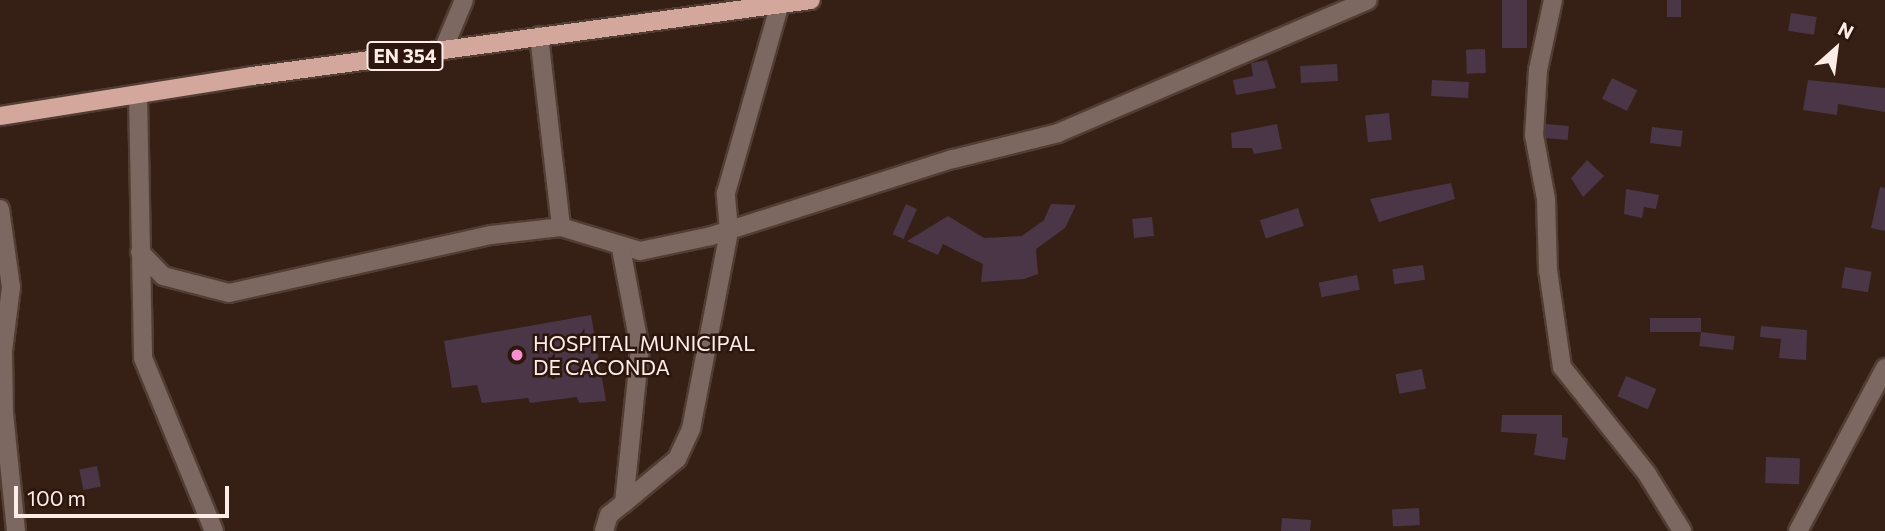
<!DOCTYPE html>
<html>
<head>
<meta charset="utf-8">
<style>
  body { margin:0 }
  #map { position:relative; width:1885px; height:531px; overflow:hidden; background:#362016; font-family:Commissioner,sans-serif }
  div>[style] { position:absolute }
  .building>* { inset:0; background:#4a3646; transform-origin:0 0 }
  .roads { filter:drop-shadow(2px 0 #523d33) drop-shadow(-2px 0 #523d33) drop-shadow(0 2px #523d33) drop-shadow(0 -2px #523d33) }
  .minor>* { height:18px; margin:-9px; padding:0 9px; transform-origin:9px; border-radius:9px; background:#7c6761 }
  .major>* { height:18px; margin:-9px; padding:0 9px; transform-origin:9px; border-radius:9px; background:#d4a79c }
  .dots>* { width:19px; height:19px; translate:-50% -50%; box-sizing:border-box; border:4px solid #2c160d; border-radius:50% }
  span { translate:-50% -50%; white-space:nowrap; text-align:center; line-height:1.15; -webkit-text-stroke:5px #2c160d; paint-order:stroke }
  .shield-label span { padding:2px 5px; background:#2c160d; border:2px solid; border-radius:5px; -webkit-text-stroke-width:0 }
  .shield-label { font-size:19px; color:#fdede6; font-weight:700 }
  .poi-label { font-size:21px; color:#fdede6 }
  .left { translate:0 -50%; text-align:left }
  .north { position:absolute; left:1801px; top:14px; width:70px; height:70px; -webkit-text-stroke:5px #2c160d; paint-order:stroke; rotate:28deg; font-size:19px; font-weight:700; line-height:28px; text-align:center; color:#fdede6 }
  .north::after { content:''; display:block; margin:auto; width:24px; height:32px; background:#fdede6; clip-path:polygon(50% 0,100% 100%,50% 72%,0 100%) }
  .scale { position:absolute; left:14px; top:486px; width:215px; height:32px; box-sizing:border-box; border:4px solid #fdede6; border-top:0; padding-left:9px; font-size:21px; line-height:24px; white-space:nowrap; color:#fdede6; -webkit-text-stroke:5px #2c160d; paint-order:stroke }
</style>
</head>
<body>
<div id="map">
  <div class="building">
    <i style="left:1502px;top:0;width:25px;height:48px"></i>
    <i style="left:1667px;top:0;width:14px;height:17px"></i>
    <i style="left:1791px;top:13px;width:26px;height:18px;rotate:9deg"></i>
    <i style="left:1485px;top:49px;width:24px;height:19px;rotate:88deg"></i>
    <i style="clip-path:polygon(1267px 60px,1276px 88px,1236px 95px,1233px 80px,1253px 76px,1251px 63px)"></i>
    <i style="left:1337px;top:64px;width:17px;height:37px;rotate:87deg"></i>
    <i style="left:1612px;top:78px;width:28px;height:23px;rotate:26deg"></i>
    <i style="left:1432px;top:80px;width:37px;height:16px;rotate:3deg"></i>
    <i style="clip-path:polygon(1808px 80px,1885px 88px,1885px 112px,1838px 104px,1837px 115px,1803px 110px)"></i>
    <i style="left:1389px;top:113px;width:27px;height:24px;rotate:84deg"></i>
    <i style="clip-path:polygon(1277px 124px,1282px 149px,1254px 154px,1252px 148px,1232px 148px,1231px 133px)"></i>
    <i style="left:1546px;top:124px;width:23px;height:14px;rotate:5deg"></i>
    <i style="left:1652px;top:127px;width:31px;height:16px;rotate:7deg"></i>
    <i style="clip-path:polygon(1587px 160px,1604px 176px,1583px 197px,1571px 178px)"></i>
    <i style="clip-path:polygon(1451px 183px,1455px 199px,1379px 222px,1370px 199px)"></i>
    <i style="clip-path:polygon(1880px 187px,1885px 188px,1885px 231px,1871px 228px)"></i>
    <i style="clip-path:polygon(1626px 189px,1659px 195px,1656px 209px,1644px 207px,1642px 218px,1624px 214px)"></i>
    <i style="left:906px;top:204px;width:12px;height:33px;rotate:24deg"></i>
    <i style="clip-path:polygon(1051px 204px,1076px 205px,1065px 228px,1036px 249px,1038px 274px,1024px 279px,981px 282px,983px 264px,943px 244px,938px 255px,907px 241px,948px 216px,984px 238px,1022px 236px,1044px 220px)"></i>
    <i style="left:1298px;top:208px;width:19px;height:40px;rotate:72deg"></i>
    <i style="left:1152px;top:217px;width:19px;height:20px;rotate:84deg"></i>
    <i style="left:1423px;top:265px;width:15px;height:31px;rotate:82deg"></i>
    <i style="left:1845px;top:267px;width:27px;height:21px;rotate:10deg"></i>
    <i style="left:1357px;top:275px;width:15px;height:39px;rotate:79deg"></i>
    <i style="clip-path:polygon(591px 315px,606px 401px,579px 403px,577px 397px,530px 403px,528px 398px,482px 403px,477px 385px,452px 388px,444px 341px)"></i>
    <i style="left:1650px;top:318px;width:51px;height:14px"></i>
    <i style="clip-path:polygon(1761px 326px,1807px 330px,1806px 360px,1779px 358px,1781px 339px,1760px 337px)"></i>
    <i style="left:1701px;top:332px;width:34px;height:14px;rotate:7deg"></i>
    <i style="left:1422px;top:369px;width:20px;height:27px;rotate:79deg"></i>
    <i style="left:1626px;top:376px;width:33px;height:22px;rotate:23deg"></i>
    <i style="clip-path:polygon(1502px 415px,1562px 415px,1562px 437px,1568px 438px,1565px 460px,1534px 455px,1537px 434px,1501px 432px)"></i>
    <i style="left:1766px;top:457px;width:34px;height:26px;rotate:2deg"></i>
    <i style="left:97px;top:466px;width:21px;height:18px;rotate:79deg"></i>
    <i style="left:1419px;top:508px;width:17px;height:27px;rotate:87deg"></i>
    <i style="clip-path:polygon(1282px 518px,1311px 520px,1310px 531px,1281px 531px)"></i>
  </div>
  <div class="roads">
    <div class="minor">
      <i style="left:1553px;top:0;width:72px;rotate:102.1deg"></i>
      <i style="left:1538px;top:70px;width:65px;rotate:93.5deg"></i>
      <i style="left:1534px;top:135px;width:65px;rotate:79.4deg"></i>
      <i style="left:1546px;top:199px;width:71px;rotate:88.4deg"></i>
      <i style="left:1548px;top:270px;width:98px;rotate:81.8deg"></i>
      <i style="left:1562px;top:367px;width:137px;rotate:51.5deg"></i>
      <i style="left:1647px;top:474px;width:67px;rotate:58.4deg"></i>
      <i style="left:539px;top:36px;width:192px;rotate:83.4deg"></i>
      <i style="left:443px;top:50px;width:54px;rotate:-67.2deg"></i>
      <i style="left:138px;top:95px;width:263px;rotate:88.9deg"></i>
      <i style="left:143px;top:358px;width:187px;rotate:67.7deg"></i>
      <i style="left:0;top:209px;width:79px;rotate:82deg"></i>
      <i style="left:11px;top:287px;width:64px;rotate:97.1deg"></i>
      <i style="left:3px;top:351px;width:62px;rotate:89.1deg"></i>
      <i style="left:4px;top:413px;width:119px;rotate:84.2deg"></i>
      <i style="left:140px;top:252px;width:33px;rotate:46deg"></i>
      <i style="left:163px;top:276px;width:68px;rotate:14.4deg"></i>
      <i style="left:229px;top:293px;width:268px;rotate:-12.5deg"></i>
      <i style="left:491px;top:235px;width:70px;rotate:-6.5deg"></i>
      <i style="left:561px;top:227px;width:83px;rotate:16.9deg"></i>
      <i style="left:640px;top:251px;width:73px;rotate:-11.9deg"></i>
      <i style="left:711px;top:236px;width:254px;rotate:-17.7deg"></i>
      <i style="left:953px;top:159px;width:108px;rotate:-13.9deg"></i>
      <i style="left:1058px;top:133px;width:337px;rotate:-23.2deg"></i>
      <i style="left:624px;top:503px;width:69px;rotate:-39.7deg"></i>
      <i style="left:677px;top:459px;width:33px;rotate:-65deg"></i>
      <i style="left:691px;top:429px;width:202px;rotate:-79.1deg"></i>
      <i style="left:729px;top:231px;width:38px;rotate:-95deg"></i>
      <i style="left:726px;top:193px;width:197px;rotate:-74.1deg"></i>
      <i style="left:604px;top:531px;width:17px;rotate:-73deg"></i>
      <i style="left:609px;top:515px;width:19px;rotate:-39deg"></i>
      <i style="left:624px;top:503px;width:155px;rotate:-84.1deg"></i>
      <i style="left:640px;top:349px;width:103px;rotate:-100.7deg"></i>
      <i style="left:1798px;top:531px;width:185px;rotate:-61.9deg"></i>
    </div>
    <div class="major">
      <i style="left:0;top:116px;width:255px;rotate:-9deg"></i>
      <i style="left:252px;top:76px;width:564px;rotate:-7.74deg"></i>
    </div>
  </div>
  <div class="dots">
    <i style="left:517px;top:355px;background:#f690d0"></i>
  </div>
  <div class="shield-label">
    <span style="left:405px;top:56px">EN 354</span>
  </div>
  <div class="poi-label">
    <span class="left" style="left:533px;top:355px">HOSPITAL MUNICIPAL<br>DE CACONDA</span>
  </div>
  <div class="north">N</div>
  <div class="scale">100 m</div>
</div>
</body>
</html>
